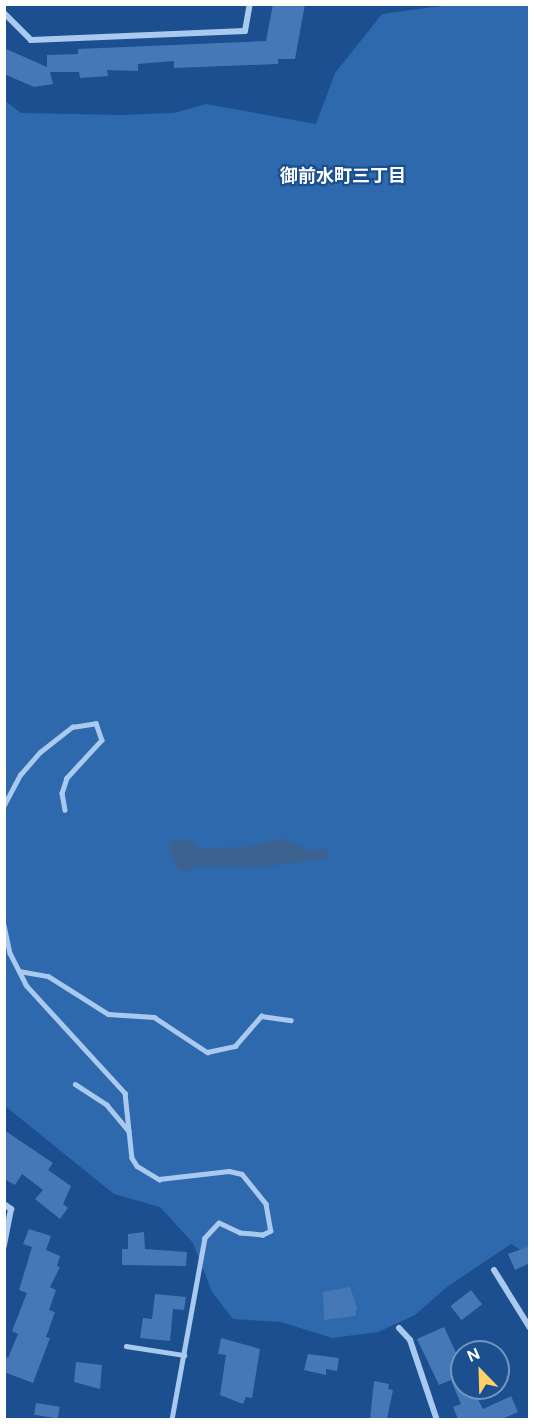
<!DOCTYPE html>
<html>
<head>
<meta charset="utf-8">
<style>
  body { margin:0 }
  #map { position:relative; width:534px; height:1424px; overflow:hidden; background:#1b4f8f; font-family:"DM Sans","Noto Sans JP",sans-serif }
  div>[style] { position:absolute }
  .green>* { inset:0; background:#2e69ad }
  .water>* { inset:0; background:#3c6290 }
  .building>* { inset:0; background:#4478b7; transform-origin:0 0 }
  .lane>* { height:4.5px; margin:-2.25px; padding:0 2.25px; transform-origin:2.25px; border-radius:2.25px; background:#a9c9ee }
  .street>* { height:6px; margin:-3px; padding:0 3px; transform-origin:3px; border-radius:3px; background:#a9c9ee }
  span { translate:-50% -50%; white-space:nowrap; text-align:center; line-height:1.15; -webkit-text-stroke:4.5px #1b4f8f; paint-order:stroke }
  .neighbourhood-label { font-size:18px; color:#fff; font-weight:700 }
  .frame { position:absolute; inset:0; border:6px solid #fff; pointer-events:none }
  .north { position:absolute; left:450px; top:1340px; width:60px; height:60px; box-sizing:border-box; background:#1b4f8f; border:2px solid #7695bc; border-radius:50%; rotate:337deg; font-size:16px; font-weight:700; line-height:24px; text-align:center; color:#fff }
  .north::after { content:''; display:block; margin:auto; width:21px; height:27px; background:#ffd166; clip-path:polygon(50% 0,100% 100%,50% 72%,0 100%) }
</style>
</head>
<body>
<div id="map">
  <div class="green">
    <i style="clip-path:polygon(455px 4px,529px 5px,529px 1255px,511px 1244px,447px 1287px,415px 1315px,378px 1332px,332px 1338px,281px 1322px,233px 1319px,212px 1292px,193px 1243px,160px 1207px,114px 1194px,5px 1106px,4px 100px,21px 113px,120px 115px,174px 113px,206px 104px,316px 124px,335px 73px,382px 14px)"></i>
  </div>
  <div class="water">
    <i style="clip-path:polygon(282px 838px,307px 850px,326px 849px,328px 858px,262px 867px,198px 866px,185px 872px,178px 869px,168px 847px,171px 841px,187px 839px,199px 848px,248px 847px)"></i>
  </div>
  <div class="building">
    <i style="clip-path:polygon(273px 4px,305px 4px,295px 59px,278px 59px,278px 64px,174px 68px,174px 61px,138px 64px,138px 71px,107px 70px,108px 76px,80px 78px,79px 72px,50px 72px,53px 84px,34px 87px,4px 74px,4px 48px,47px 67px,47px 55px,78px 54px,78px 49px,266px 41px)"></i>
    <i style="clip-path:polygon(4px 1130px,53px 1163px,48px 1170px,71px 1186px,63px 1204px,68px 1208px,60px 1219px,35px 1199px,43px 1190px,22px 1174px,15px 1185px,4px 1179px)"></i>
    <i style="clip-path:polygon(29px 1229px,51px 1236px,46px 1250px,60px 1256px,57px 1266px,60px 1267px,50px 1287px,56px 1290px,49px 1310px,55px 1312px,46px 1337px,50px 1338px,33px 1383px,4px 1372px,4px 1356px,8px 1358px,18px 1334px,12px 1331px,27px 1293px,19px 1290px,32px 1247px,23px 1244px)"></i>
    <i style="clip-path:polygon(144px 1232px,145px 1249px,187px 1252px,186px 1266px,122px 1265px,122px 1249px,128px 1249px,128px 1234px)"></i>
    <i style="clip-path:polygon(530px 1246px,530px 1263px,515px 1270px,508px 1254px)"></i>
    <i style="clip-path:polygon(350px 1287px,357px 1308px,355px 1316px,324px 1320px,323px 1292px)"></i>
    <i style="left:471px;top:1290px;width:18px;height:26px;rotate:52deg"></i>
    <i style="clip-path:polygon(155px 1294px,186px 1297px,184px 1310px,173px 1309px,170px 1341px,140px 1338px,143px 1318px,152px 1319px)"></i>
    <i style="clip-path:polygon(444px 1327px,458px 1357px,462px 1355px,462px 1388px,472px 1388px,483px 1409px,511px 1396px,518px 1412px,502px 1419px,458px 1419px,453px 1407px,461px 1404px,451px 1380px,439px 1385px,417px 1339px)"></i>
    <i style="clip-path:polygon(221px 1338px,260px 1349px,252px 1398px,246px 1397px,243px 1404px,220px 1395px,226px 1355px,218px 1354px)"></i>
    <i style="clip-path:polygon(308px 1354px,339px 1358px,337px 1371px,326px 1369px,326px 1375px,304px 1370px)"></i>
    <i style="clip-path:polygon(76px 1362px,102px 1365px,100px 1389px,74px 1382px)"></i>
    <i style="clip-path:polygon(374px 1381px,389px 1384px,388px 1389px,393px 1390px,387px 1419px,370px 1419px)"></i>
    <i style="left:36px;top:1403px;width:24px;height:12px;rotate:9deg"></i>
  </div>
  <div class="lane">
    <i style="left:4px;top:805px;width:34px;rotate:-62deg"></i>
    <i style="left:20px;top:775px;width:30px;rotate:-49deg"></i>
    <i style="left:40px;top:752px;width:41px;rotate:-38deg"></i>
    <i style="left:72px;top:727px;width:24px;rotate:-9deg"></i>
    <i style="left:96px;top:723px;width:18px;rotate:71deg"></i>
    <i style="left:102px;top:740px;width:52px;rotate:132.6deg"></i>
    <i style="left:67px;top:778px;width:16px;rotate:108deg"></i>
    <i style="left:62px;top:793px;width:17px;rotate:80deg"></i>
    <i style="left:4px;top:925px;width:29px;rotate:78deg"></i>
    <i style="left:10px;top:953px;width:36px;rotate:63deg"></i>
    <i style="left:26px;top:985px;width:147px;rotate:47.5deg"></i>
    <i style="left:125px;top:1093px;width:65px;rotate:83.9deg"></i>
    <i style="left:132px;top:1158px;width:9px;rotate:58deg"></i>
    <i style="left:137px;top:1166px;width:26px;rotate:31deg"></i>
    <i style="left:159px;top:1179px;width:70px;rotate:-6.5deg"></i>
    <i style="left:229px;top:1171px;width:13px;rotate:13deg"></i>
    <i style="left:242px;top:1174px;width:38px;rotate:51deg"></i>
    <i style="left:266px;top:1204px;width:27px;rotate:80deg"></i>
    <i style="left:271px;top:1231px;width:9px;rotate:153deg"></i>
    <i style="left:263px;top:1235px;width:23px;rotate:-175deg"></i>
    <i style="left:240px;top:1233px;width:23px;rotate:-155deg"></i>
    <i style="left:219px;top:1223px;width:21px;rotate:133deg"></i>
    <i style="left:205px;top:1238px;width:185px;rotate:100.3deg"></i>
    <i style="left:19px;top:971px;width:29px;rotate:10deg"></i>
    <i style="left:48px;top:976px;width:71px;rotate:32.3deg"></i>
    <i style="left:108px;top:1014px;width:46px;rotate:3.7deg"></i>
    <i style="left:154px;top:1017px;width:64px;rotate:33.4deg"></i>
    <i style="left:207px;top:1052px;width:29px;rotate:-12deg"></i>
    <i style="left:235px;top:1046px;width:40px;rotate:-49deg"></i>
    <i style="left:261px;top:1016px;width:30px;rotate:8deg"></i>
    <i style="left:75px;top:1084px;width:38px;rotate:33deg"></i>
    <i style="left:107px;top:1105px;width:34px;rotate:50deg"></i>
    <i style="left:126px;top:1346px;width:59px;rotate:8.8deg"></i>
  </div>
  <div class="street">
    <i style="left:4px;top:13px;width:38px;rotate:45deg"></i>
    <i style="left:31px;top:40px;width:214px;rotate:-2.4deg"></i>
    <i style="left:245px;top:31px;width:27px;rotate:-80deg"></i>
    <i style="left:4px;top:1204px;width:9px;rotate:36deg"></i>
    <i style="left:11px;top:1209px;width:38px;rotate:101deg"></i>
    <i style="left:494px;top:1270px;width:68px;rotate:58.2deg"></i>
    <i style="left:399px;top:1328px;width:16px;rotate:47deg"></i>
    <i style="left:410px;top:1340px;width:84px;rotate:71.4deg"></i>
  </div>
  <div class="neighbourhood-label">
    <span style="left:343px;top:176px">御前水町三丁目</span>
  </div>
  <div class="frame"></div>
  <div class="north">N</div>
</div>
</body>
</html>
